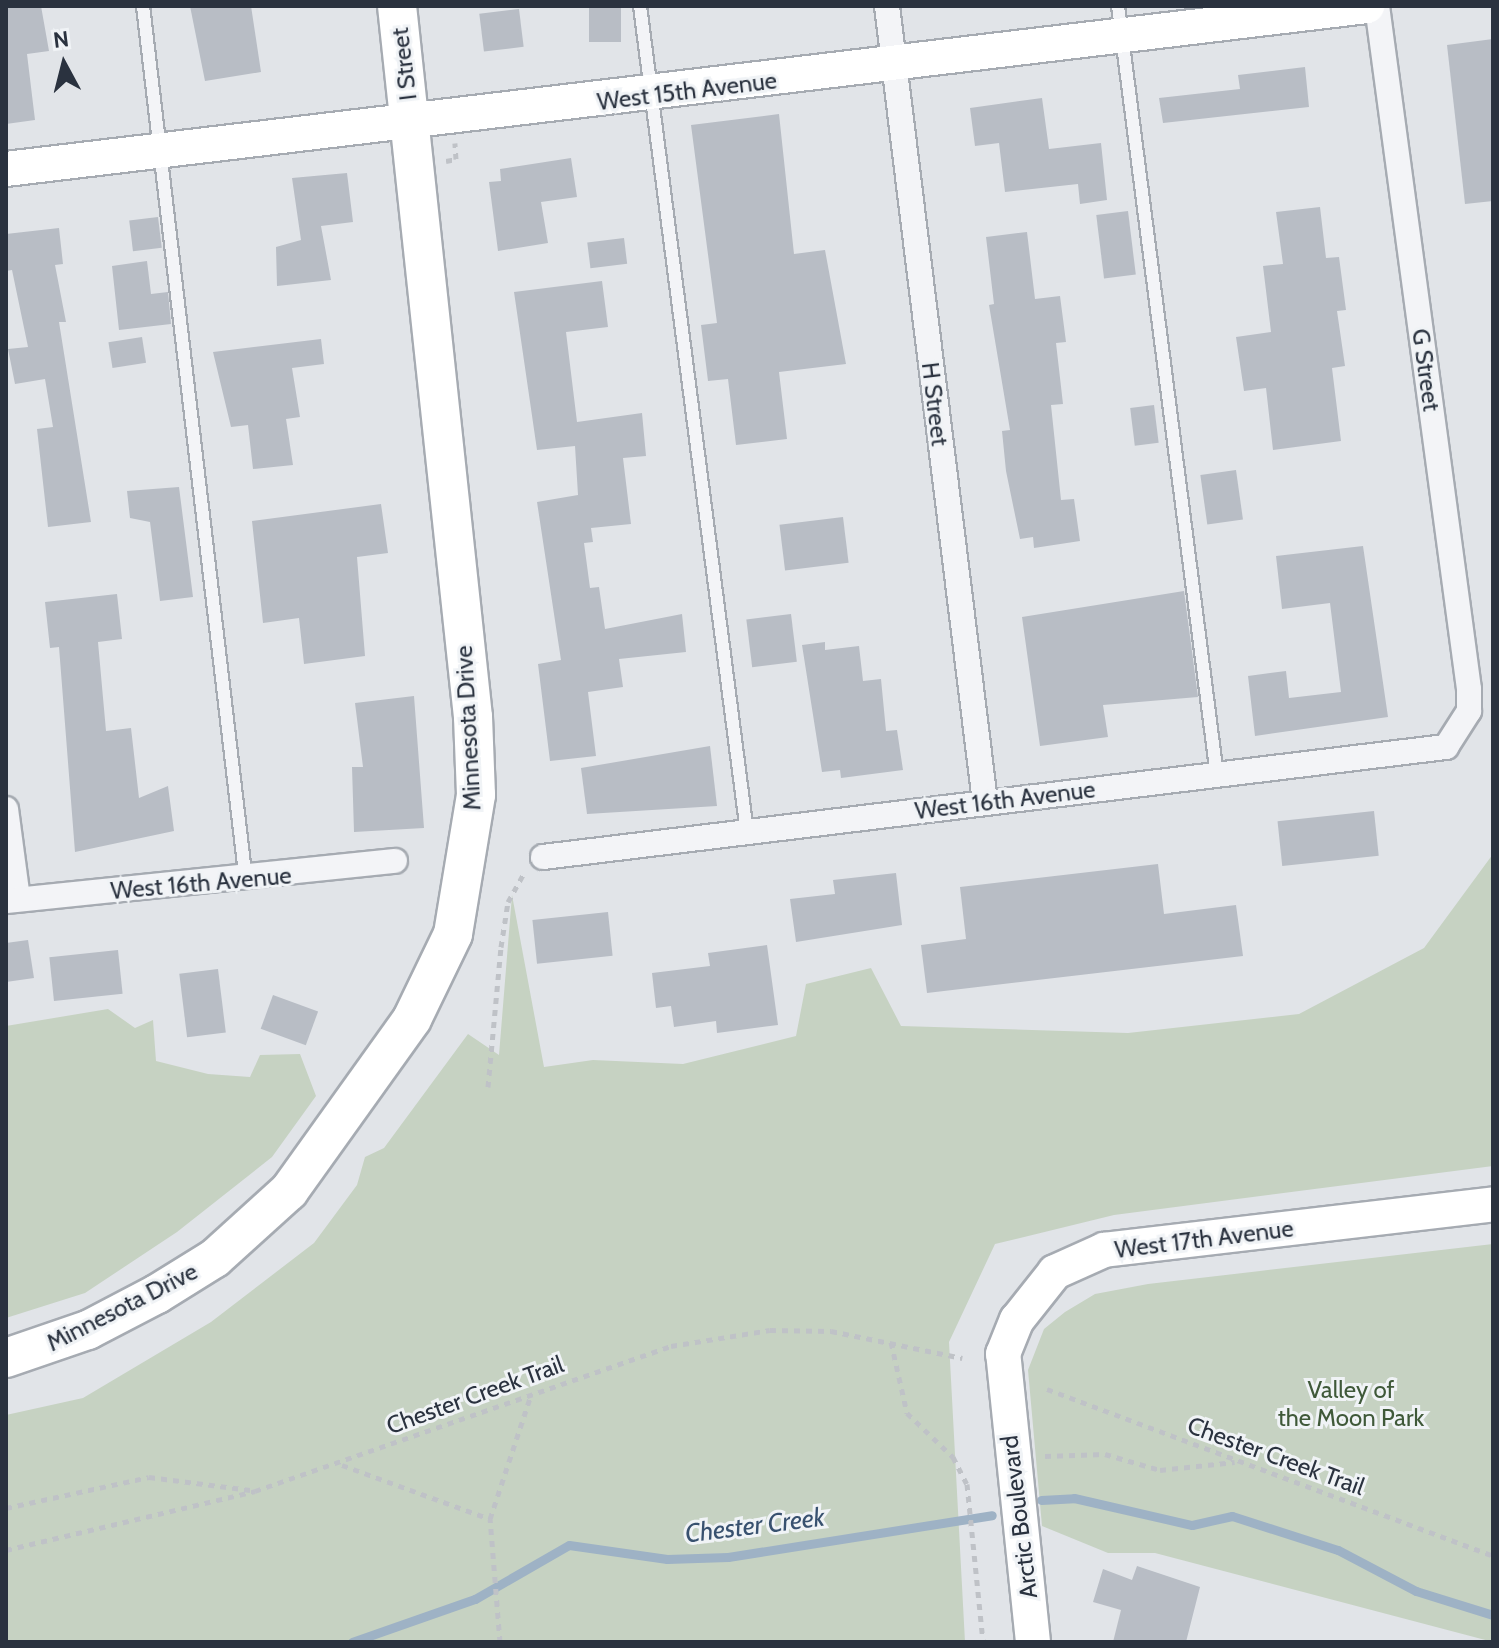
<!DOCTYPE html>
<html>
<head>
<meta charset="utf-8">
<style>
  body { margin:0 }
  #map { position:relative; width:1499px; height:1648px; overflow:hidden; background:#e1e4e8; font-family:Cabin,sans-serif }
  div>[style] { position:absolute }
  .green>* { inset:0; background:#c6d2c2 }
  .stream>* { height:9px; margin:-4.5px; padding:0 4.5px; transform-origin:4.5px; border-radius:4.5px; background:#9eb2c5 }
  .building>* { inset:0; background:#b8bdc5; transform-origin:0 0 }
  .path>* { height:5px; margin-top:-2.5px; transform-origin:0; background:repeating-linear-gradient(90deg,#bfc2c7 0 6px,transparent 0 12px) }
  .roads { filter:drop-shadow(2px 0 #a6abb2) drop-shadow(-2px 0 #a6abb2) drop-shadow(0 2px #a6abb2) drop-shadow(0 -2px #a6abb2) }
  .service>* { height:12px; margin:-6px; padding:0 6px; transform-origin:6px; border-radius:6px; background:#f3f4f7 }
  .minor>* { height:24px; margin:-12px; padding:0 12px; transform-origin:12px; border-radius:12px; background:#f3f4f7 }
  .secondary>* { height:34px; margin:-17px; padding:0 17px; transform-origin:17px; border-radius:17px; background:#fff }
  .primary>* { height:38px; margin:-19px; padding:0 19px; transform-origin:19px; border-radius:19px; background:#fff }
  span { translate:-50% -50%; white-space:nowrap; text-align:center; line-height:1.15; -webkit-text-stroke:6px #f0f3f6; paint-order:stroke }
  .street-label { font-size:24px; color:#2a323f }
  .park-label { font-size:24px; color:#3f5939 }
  .water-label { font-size:26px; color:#38516f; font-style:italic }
  .frame { position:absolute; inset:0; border:8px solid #2a323f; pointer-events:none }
  .north { position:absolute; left:24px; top:24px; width:80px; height:80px; -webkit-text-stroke:6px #f0f3f6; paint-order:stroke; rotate:353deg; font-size:22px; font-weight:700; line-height:32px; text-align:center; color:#2a323f }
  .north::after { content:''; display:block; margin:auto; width:28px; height:36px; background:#2a323f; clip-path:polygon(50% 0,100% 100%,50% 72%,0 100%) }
</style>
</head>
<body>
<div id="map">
  <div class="green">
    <i style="clip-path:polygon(1493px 854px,1493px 1166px,1114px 1215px,995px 1244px,949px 1342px,965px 1642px,6px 1642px,6px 1415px,83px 1398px,211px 1322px,314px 1243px,357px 1185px,365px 1157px,384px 1148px,468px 1034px,499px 1055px,512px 895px,544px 1067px,593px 1060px,683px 1064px,796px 1036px,806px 984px,871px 968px,901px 1026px,1128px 1033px,1299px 1014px,1424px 948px)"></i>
    <i style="clip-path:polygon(108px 1009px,135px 1028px,153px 1020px,156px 1061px,208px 1074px,250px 1077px,260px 1055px,300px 1054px,316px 1096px,272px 1157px,177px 1232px,85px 1293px,6px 1318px,6px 1026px)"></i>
    <i style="clip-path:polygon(1493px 1244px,1493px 1642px,1155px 1553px,1108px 1553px,1042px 1526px,1028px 1370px,1044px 1329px,1065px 1312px,1095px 1294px,1148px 1284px)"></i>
  </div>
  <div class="stream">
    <i style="left:1041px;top:1500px;width:33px;rotate:-3deg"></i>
    <i style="left:1074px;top:1498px;width:121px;rotate:12.9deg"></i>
    <i style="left:1192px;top:1525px;width:41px;rotate:-12.7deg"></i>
    <i style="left:1232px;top:1516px;width:111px;rotate:17.8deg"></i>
    <i style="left:1338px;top:1550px;width:88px;rotate:27.7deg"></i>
    <i style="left:1416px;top:1591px;width:81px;rotate:17.3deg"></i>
    <i style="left:352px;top:1642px;width:130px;rotate:-19.3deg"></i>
    <i style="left:475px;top:1599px;width:108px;rotate:-29.9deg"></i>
    <i style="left:569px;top:1545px;width:99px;rotate:8.1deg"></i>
    <i style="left:667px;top:1559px;width:61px;rotate:-1.9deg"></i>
    <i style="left:728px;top:1557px;width:267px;rotate:-9deg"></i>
  </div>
  <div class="building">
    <i style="clip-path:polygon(6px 6px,41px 6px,49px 51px,27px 54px,35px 120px,6px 124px)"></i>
    <i style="clip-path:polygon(190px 6px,251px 6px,261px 72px,205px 81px)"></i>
    <i style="left:589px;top:6px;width:32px;height:36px"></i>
    <i style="left:519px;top:9px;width:38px;height:40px;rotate:83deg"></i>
    <i style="clip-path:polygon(1493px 39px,1493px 201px,1465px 204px,1447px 45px)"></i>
    <i style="clip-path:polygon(1305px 67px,1309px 107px,1163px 123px,1159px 98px,1240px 89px,1238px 75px)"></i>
    <i style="clip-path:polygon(1042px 98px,1049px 149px,1101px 143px,1107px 200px,1080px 204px,1078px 184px,1005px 192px,999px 143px,975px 146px,970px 108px)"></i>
    <i style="clip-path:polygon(779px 114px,794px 254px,825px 250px,846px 364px,779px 372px,787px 439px,736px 445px,728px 379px,708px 381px,701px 325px,717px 323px,691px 125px)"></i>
    <i style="clip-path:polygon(571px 158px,577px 197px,541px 202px,548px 243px,498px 251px,489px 182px,501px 181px,500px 169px)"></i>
    <i style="clip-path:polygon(347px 173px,353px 222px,321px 226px,331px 280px,277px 286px,276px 247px,301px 240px,292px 178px)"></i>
    <i style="clip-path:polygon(1320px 207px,1326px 258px,1339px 257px,1346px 310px,1337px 311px,1345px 366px,1332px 368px,1341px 441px,1273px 450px,1266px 388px,1244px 391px,1236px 337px,1271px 332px,1263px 266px,1283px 264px,1276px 212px)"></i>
    <i style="left:1128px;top:211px;width:64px;height:32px;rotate:83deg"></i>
    <i style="left:158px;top:217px;width:31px;height:29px;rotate:83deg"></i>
    <i style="clip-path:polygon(59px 228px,63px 264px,55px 265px,66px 322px,59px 322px,91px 522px,48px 527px,37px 429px,53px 427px,45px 379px,15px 384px,8px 349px,28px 347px,12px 270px,6px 271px,6px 234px)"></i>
    <i style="clip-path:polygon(1027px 232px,1035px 299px,1060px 296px,1066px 342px,1056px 343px,1063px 404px,1051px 405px,1061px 500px,1074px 499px,1080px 541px,1034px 548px,1033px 537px,1020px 539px,1006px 471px,1002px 431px,1010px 430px,989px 305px,994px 304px,986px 237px)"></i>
    <i style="left:624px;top:238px;width:26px;height:37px;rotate:83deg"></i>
    <i style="clip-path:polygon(147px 261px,151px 294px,168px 292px,171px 324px,119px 330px,112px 266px)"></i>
    <i style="clip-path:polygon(602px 281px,608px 327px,566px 332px,577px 422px,642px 413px,646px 456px,623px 458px,631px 524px,591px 528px,593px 542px,584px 543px,590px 588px,599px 587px,605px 629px,682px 614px,686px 652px,619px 659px,623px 687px,588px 692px,596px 756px,550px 761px,538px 664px,561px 660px,537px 502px,578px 495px,575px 446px,537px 450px,514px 292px)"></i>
    <i style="left:142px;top:337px;width:26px;height:34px;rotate:81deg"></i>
    <i style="clip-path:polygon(321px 339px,324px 364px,292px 368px,300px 417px,286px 419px,293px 465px,253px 469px,248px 425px,231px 427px,213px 352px)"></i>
    <i style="left:1154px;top:405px;width:38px;height:24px;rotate:83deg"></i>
    <i style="left:1236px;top:470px;width:50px;height:36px;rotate:82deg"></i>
    <i style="clip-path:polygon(179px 487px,193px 597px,160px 601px,150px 522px,130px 518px,127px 491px)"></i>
    <i style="clip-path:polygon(381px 504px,388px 553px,357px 557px,365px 656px,304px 664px,299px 618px,263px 623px,252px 521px)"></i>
    <i style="left:843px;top:517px;width:46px;height:64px;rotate:83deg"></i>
    <i style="clip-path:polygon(1363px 546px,1388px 717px,1255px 736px,1248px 676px,1286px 671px,1289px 698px,1341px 692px,1330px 603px,1282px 609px,1276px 556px)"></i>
    <i style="clip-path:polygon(1184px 591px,1198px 697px,1103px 705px,1108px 737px,1040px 746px,1022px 617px)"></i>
    <i style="clip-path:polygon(117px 594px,122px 639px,98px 642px,106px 731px,131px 728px,139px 798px,168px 786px,174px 831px,75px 852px,59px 647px,50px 648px,45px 602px)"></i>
    <i style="left:791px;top:614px;width:48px;height:45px;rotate:83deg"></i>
    <i style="clip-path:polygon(825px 642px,825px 650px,859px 646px,863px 681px,881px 679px,886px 731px,897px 730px,903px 770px,841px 778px,840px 770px,822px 772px,802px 645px)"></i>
    <i style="clip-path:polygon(414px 696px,424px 828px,354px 832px,352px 767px,363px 767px,355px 703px)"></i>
    <i style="clip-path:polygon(710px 746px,717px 806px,587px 814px,581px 768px)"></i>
    <i style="left:1374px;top:811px;width:45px;height:97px;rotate:84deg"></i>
    <i style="clip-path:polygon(1158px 864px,1164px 914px,1236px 905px,1243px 956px,927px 993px,921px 945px,966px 939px,960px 887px)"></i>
    <i style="clip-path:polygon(896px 873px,902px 925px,796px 942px,790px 899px,835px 894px,833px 880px)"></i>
    <i style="left:608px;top:912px;width:44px;height:76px;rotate:84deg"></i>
    <i style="clip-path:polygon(28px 940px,34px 978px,6px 982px,6px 943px)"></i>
    <i style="clip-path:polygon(767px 945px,778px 1025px,717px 1033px,716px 1021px,674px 1027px,671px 1006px,656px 1008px,652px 973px,710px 966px,708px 953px)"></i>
    <i style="left:118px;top:950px;width:44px;height:69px;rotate:84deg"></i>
    <i style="left:218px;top:969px;width:64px;height:39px;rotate:83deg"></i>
    <i style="left:273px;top:995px;width:48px;height:36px;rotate:20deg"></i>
    <i style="clip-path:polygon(1137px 1566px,1200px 1587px,1186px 1642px,1113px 1642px,1121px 1610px,1093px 1602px,1103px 1569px,1132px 1580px)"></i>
  </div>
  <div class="path">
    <i style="left:446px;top:161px;width:10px;rotate:-11deg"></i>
    <i style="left:456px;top:159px;width:16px;rotate:-94deg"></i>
    <i style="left:488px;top:1087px;width:141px;rotate:-84.7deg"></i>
    <i style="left:501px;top:947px;width:46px;rotate:-81.2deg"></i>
    <i style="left:508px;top:902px;width:33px;rotate:-61deg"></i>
    <i style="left:891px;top:1342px;width:73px;rotate:77.3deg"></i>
    <i style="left:907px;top:1413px;width:64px;rotate:43.7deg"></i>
    <i style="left:953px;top:1457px;width:30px;rotate:63deg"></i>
    <i style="left:967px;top:1484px;width:159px;rotate:84.2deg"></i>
    <i style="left:1047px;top:1389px;width:476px;rotate:20.5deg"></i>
    <i style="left:1045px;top:1456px;width:60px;rotate:-1.9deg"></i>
    <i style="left:1105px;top:1454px;width:57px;rotate:16.2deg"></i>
    <i style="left:1160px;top:1470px;width:75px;rotate:-6.1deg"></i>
    <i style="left:342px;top:1465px;width:158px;rotate:20deg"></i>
    <i style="left:6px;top:1508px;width:146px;rotate:-12.2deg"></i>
    <i style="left:149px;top:1477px;width:102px;rotate:7.3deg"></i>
    <i style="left:6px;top:1550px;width:256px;rotate:-13.3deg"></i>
    <i style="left:255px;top:1491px;width:441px;rotate:-19.2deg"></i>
    <i style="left:671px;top:1346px;width:100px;rotate:-9.2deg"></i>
    <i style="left:770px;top:1330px;width:61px;rotate:0.9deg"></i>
    <i style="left:831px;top:1331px;width:134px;rotate:11.6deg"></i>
    <i style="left:500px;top:1642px;width:123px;rotate:-94.6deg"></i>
    <i style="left:490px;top:1519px;width:131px;rotate:-71.7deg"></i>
  </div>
  <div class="roads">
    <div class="service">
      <i style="left:143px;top:6px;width:881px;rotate:83.29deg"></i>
      <i style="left:640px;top:6px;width:833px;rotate:82.62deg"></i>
      <i style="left:1118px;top:6px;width:776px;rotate:82.67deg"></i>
    </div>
    <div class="minor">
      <i style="left:887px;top:6px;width:802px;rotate:82.98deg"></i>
      <i style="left:6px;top:809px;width:91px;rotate:82.4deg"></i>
      <i style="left:543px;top:857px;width:910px;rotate:-6.95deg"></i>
      <i style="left:1446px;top:747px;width:43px;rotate:-57.4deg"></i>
      <i style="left:1469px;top:711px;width:22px;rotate:-90deg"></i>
      <i style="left:1469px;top:689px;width:689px;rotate:-97.67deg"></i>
      <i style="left:6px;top:901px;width:391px;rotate:-5.9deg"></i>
    </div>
    <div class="secondary">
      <i style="left:6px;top:169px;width:1371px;rotate:-6.83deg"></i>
      <i style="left:1033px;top:1642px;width:290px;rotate:-95.9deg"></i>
      <i style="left:1003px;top:1354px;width:37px;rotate:-68deg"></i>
      <i style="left:1017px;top:1320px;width:61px;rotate:-51.6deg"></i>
      <i style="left:1055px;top:1272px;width:54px;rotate:-24.2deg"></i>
      <i style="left:1104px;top:1250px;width:392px;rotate:-6.7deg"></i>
    </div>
    <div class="primary">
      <i style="left:6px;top:1358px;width:87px;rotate:-18.9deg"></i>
      <i style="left:88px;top:1330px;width:78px;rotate:-27.6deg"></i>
      <i style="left:157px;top:1294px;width:68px;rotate:-31.8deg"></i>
      <i style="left:215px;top:1258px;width:100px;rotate:-42.2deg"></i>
      <i style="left:289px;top:1191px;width:211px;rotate:-54.4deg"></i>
      <i style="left:412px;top:1019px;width:94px;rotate:-64.2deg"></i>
      <i style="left:453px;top:934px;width:141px;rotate:-80.6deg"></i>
      <i style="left:476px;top:795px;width:78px;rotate:-92.2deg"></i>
      <i style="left:473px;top:717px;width:715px;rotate:-96.1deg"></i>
    </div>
  </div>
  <div class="street-label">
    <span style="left:404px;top:64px;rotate:-97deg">I Street</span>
    <span style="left:687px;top:91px;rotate:-7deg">West 15th Avenue</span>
    <span style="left:1426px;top:370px;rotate:82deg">G Street</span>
    <span style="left:935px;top:404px;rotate:83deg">H Street</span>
    <span style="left:468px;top:728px;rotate:-93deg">Minnesota Drive</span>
    <span style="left:1005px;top:800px;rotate:-7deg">West 16th Avenue</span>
    <span style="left:201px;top:883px;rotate:-5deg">West 16th Avenue</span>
    <span style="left:1204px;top:1239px;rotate:-7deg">West 17th Avenue</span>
    <span style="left:122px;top:1307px;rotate:-27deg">Minnesota Drive</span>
    <span style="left:475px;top:1395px;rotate:-20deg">Chester Creek Trail</span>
    <span style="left:1276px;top:1456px;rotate:20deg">Chester Creek Trail</span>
    <span style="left:1019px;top:1517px;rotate:-97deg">Arctic Boulevard</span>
  </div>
  <div class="park-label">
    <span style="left:1351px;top:1404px">Valley of<br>the Moon Park</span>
  </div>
  <div class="water-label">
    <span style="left:755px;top:1526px;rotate:-7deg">Chester Creek</span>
  </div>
  <div class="frame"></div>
  <div class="north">N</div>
</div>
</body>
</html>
